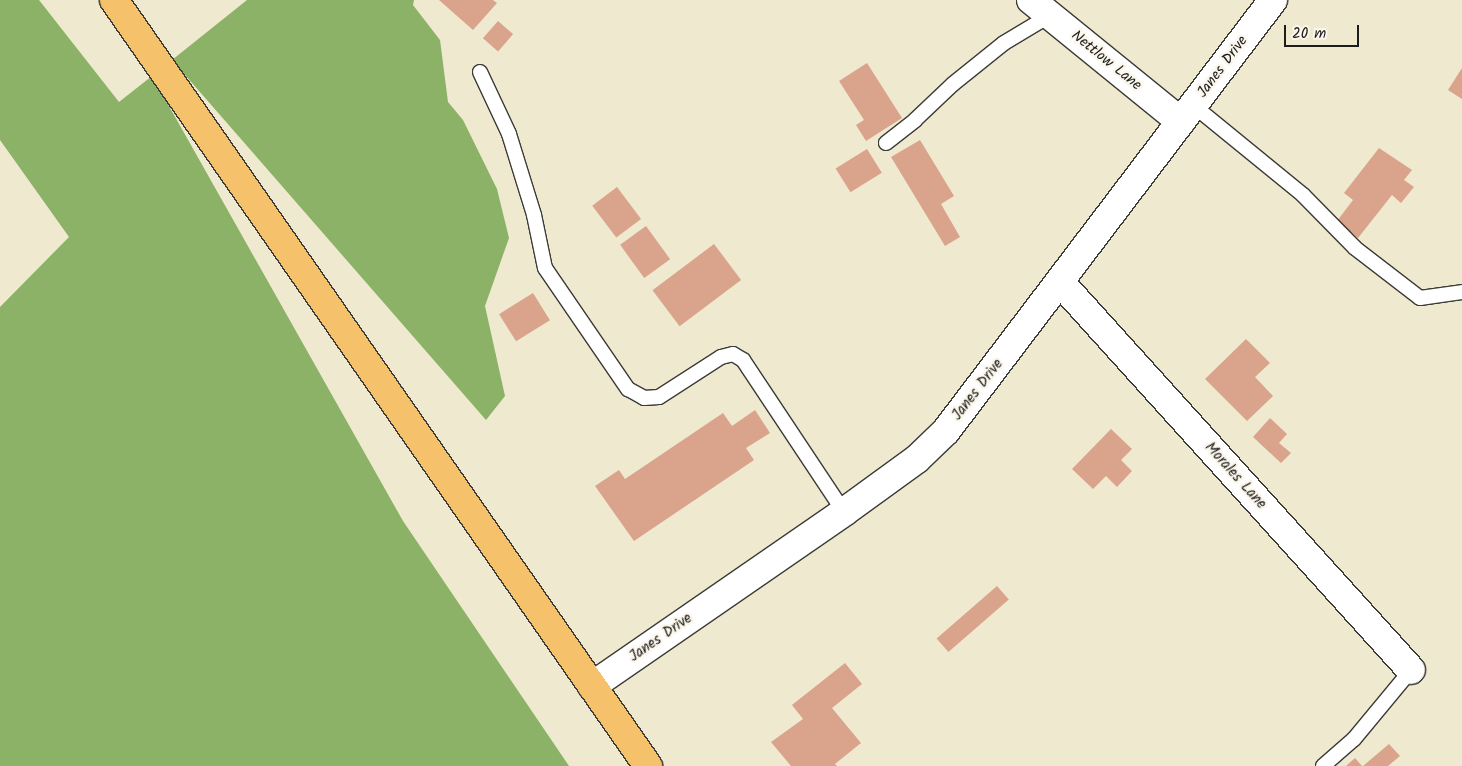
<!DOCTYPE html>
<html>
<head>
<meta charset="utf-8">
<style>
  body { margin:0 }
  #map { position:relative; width:1462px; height:766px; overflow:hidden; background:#efe9cf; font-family:Kalam,sans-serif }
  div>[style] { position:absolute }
  .forest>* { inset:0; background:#8bb267 }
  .building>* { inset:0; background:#daa38c; transform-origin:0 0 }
  .roads { filter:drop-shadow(1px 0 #3c3b37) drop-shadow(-1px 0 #3c3b37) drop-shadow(0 1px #3c3b37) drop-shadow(0 -1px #3c3b37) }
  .service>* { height:14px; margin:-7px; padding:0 7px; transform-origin:7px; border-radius:7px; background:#fff }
  .minor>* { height:28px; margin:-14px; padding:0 14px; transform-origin:14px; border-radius:14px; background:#fff }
  .primary>* { height:28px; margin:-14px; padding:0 14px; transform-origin:14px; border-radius:14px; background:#f5c16b }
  span { translate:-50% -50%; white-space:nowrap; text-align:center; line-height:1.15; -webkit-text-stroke:5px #fbf7ec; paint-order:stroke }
  .street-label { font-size:15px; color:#1c1c1c }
  .scale { position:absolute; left:1284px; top:25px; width:75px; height:22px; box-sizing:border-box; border:2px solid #1c1c1c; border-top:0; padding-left:6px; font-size:15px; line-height:18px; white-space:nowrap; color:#1c1c1c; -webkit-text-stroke:4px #fbf7ec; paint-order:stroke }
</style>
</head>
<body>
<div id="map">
  <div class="forest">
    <i style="clip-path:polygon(0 0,39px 0,119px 102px,152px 76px,403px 521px,569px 766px,0 766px,0 307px,69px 237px,0 140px)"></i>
    <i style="clip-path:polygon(247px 0,414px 0,413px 5px,440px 40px,448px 102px,463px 120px,497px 189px,509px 238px,485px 306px,505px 396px,486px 420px,172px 60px)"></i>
  </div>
  <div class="building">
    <i style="clip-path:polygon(439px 0,493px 0,497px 3px,473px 30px)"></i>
    <i style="left:498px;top:21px;width:20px;height:23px;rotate:41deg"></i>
    <i style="clip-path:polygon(867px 63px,902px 118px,866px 141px,856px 125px,864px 120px,839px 81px)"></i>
    <i style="clip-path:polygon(1462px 68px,1462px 99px,1448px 90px)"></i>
    <i style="clip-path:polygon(920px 140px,954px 196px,941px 204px,960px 237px,945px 246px,891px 157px)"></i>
    <i style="clip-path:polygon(1379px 148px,1412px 170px,1404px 180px,1414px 187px,1401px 203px,1392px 195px,1358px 238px,1337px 221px,1353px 200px,1344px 193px)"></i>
    <i style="left:867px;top:149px;width:28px;height:37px;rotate:58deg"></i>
    <i style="left:617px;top:187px;width:40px;height:31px;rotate:53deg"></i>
    <i style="left:646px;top:226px;width:41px;height:32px;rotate:54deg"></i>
    <i style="left:714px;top:244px;width:45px;height:77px;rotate:53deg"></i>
    <i style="left:533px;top:293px;width:32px;height:40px;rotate:58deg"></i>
    <i style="clip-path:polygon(1246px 339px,1270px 363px,1255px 377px,1273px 396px,1247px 421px,1205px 379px)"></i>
    <i style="clip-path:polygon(755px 410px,770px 433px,746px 448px,754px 460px,634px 541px,595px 486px,619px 470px,625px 479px,723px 413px,732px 426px)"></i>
    <i style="clip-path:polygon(1270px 418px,1287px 434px,1279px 443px,1291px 453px,1281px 463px,1253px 437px)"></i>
    <i style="clip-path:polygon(1111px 429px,1132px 449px,1121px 460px,1132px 471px,1117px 487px,1106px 476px,1093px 489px,1072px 469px)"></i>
    <i style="left:997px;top:586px;width:18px;height:80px;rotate:49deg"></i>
    <i style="clip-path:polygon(845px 663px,862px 684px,832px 708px,861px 743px,835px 764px,837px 766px,791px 766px,771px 742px,803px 719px,792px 705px)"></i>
    <i style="clip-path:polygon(1389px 744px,1400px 756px,1388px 766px,1363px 766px)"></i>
    <i style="clip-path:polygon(1355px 758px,1362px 766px,1346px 766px)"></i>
  </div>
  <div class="roads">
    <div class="service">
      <i style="left:480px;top:72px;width:68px;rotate:64.9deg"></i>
      <i style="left:509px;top:134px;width:85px;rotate:72.8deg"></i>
      <i style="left:534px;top:215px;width:54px;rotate:78.3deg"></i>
      <i style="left:545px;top:268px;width:147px;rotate:55.6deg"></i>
      <i style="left:628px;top:389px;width:18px;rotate:29deg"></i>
      <i style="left:644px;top:398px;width:15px;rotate:-4deg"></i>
      <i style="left:659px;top:397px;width:74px;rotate:-32.8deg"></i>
      <i style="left:721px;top:357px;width:12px;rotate:-14deg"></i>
      <i style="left:733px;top:354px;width:12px;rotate:31deg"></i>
      <i style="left:743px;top:360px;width:182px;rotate:56.4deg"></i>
      <i style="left:1194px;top:106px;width:141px;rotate:39.2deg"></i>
      <i style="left:1303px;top:195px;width:74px;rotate:45.5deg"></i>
      <i style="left:1355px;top:248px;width:82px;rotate:37.6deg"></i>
      <i style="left:1420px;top:298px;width:42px;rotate:-8.1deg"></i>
      <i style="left:886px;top:143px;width:37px;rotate:-38deg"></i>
      <i style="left:915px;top:120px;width:52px;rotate:-43.5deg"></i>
      <i style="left:953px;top:84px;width:65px;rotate:-38.8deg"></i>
      <i style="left:1004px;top:43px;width:52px;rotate:-31deg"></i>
      <i style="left:1323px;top:766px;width:41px;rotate:-41.1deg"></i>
      <i style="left:1354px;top:739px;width:89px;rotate:-50.4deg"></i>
    </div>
    <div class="minor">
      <i style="left:1031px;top:0;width:193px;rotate:39.1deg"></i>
      <i style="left:1060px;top:282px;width:523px;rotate:47.87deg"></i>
      <i style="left:592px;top:686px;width:306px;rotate:-34.6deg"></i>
      <i style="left:844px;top:512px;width:90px;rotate:-36deg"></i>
      <i style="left:917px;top:459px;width:40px;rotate:-44deg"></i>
      <i style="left:946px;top:431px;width:541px;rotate:-52.81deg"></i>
    </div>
    <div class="primary">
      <i style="left:114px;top:0;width:934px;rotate:55.12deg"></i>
    </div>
  </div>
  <div class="street-label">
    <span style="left:1106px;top:61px;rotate:39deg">Nettlow Lane</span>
    <span style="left:1223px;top:67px;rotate:-53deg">Janes Drive</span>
    <span style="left:978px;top:390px;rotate:-52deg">Janes Drive</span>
    <span style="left:1235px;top:476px;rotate:48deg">Morales Lane</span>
    <span style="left:661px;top:638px;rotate:-35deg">Janes Drive</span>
  </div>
  <div class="scale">20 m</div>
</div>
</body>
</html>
